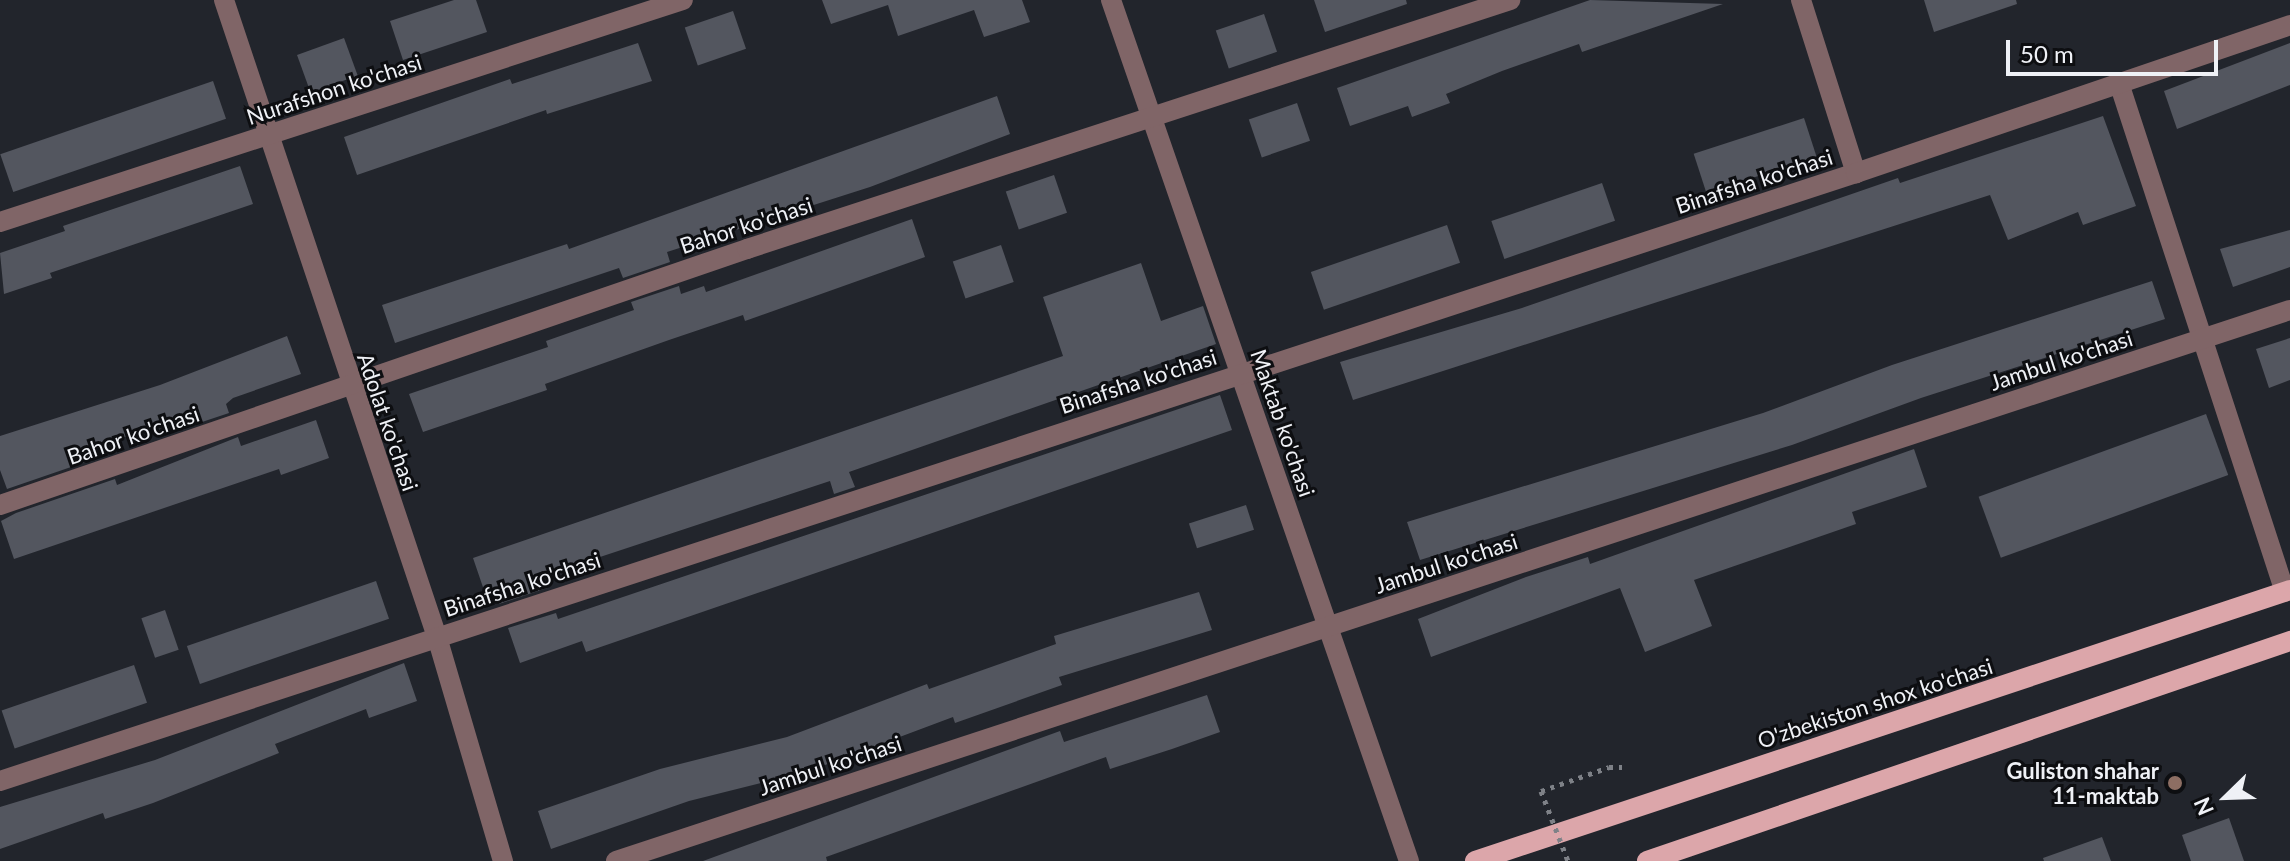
<!DOCTYPE html>
<html>
<head>
<meta charset="utf-8">
<style>
  body { margin:0 }
  #map { position:relative; width:2290px; height:861px; overflow:hidden; background:#22252c; font-family:Lato,sans-serif }
  div>[style] { position:absolute }
  .building>* { inset:0; background:#53565f; transform-origin:0 0 }
  .path>* { height:5px; margin-top:-2.5px; transform-origin:0; background:repeating-linear-gradient(90deg,#7e8187 0 4px,transparent 0 10px) }
  .street>* { height:20px; margin:-10px; padding:0 10px; transform-origin:10px; border-radius:10px; background:#806567 }
  .primary>* { height:20px; margin:-10px; padding:0 10px; transform-origin:10px; border-radius:10px; background:#dca6aa }
  .path-bridge>* { height:5px; margin-top:-2.5px; transform-origin:0; background:repeating-linear-gradient(90deg,#7e8187 0 4px,transparent 0 10px) }
  .dots>* { width:22px; height:22px; translate:-50% -50%; box-sizing:border-box; border:4px solid #0d0e11; border-radius:50% }
  span { translate:-50% -50%; white-space:nowrap; text-align:center; line-height:1.15; -webkit-text-stroke:6px #0d0e11; paint-order:stroke }
  .street-label { font-size:22px; color:#eff1f6 }
  .poi-label { font-size:22px; color:#eff1f6; font-weight:700 }
  .right { translate:-100% -50%; text-align:right }
  .north { position:absolute; left:2186px; top:757px; width:80px; height:80px; -webkit-text-stroke:6px #0d0e11; paint-order:stroke; rotate:247deg; font-size:22px; font-weight:700; line-height:32px; text-align:center; color:#eff1f6 }
  .north::after { content:''; display:block; margin:auto; width:28px; height:36px; background:#eff1f6; clip-path:polygon(50% 0,100% 100%,50% 72%,0 100%) }
  .scale { position:absolute; left:2006px; top:40px; width:212px; height:36px; box-sizing:border-box; border:4px solid #eff1f6; border-top:0; padding-left:10px; font-size:24px; line-height:28px; white-space:nowrap; color:#eff1f6; -webkit-text-stroke:6px #0d0e11; paint-order:stroke }
</style>
</head>
<body>
<div id="map">
  <div class="building">
    <i style="clip-path:polygon(454px 0,476px 0,487px 32px,403px 60px,390px 21px)"></i>
    <i style="clip-path:polygon(822px 0,1022px 0,1030px 22px,984px 37px,974px 10px,898px 36px,888px 5px,831px 24px)"></i>
    <i style="clip-path:polygon(1314px 0,1406px 0,1407px 4px,1325px 32px)"></i>
    <i style="clip-path:polygon(1590px 0,1723px 4px,1582px 52px,1579px 44px,1502px 71px,1446px 94px,1450px 103px,1412px 117px,1408px 106px,1350px 126px,1337px 88px)"></i>
    <i style="clip-path:polygon(1924px 0,2016px 0,2017px 4px,1934px 32px)"></i>
    <i style="left:733px;top:11px;width:40px;height:51px;rotate:71deg"></i>
    <i style="left:1264px;top:14px;width:40px;height:51px;rotate:71deg"></i>
    <i style="left:344px;top:38px;width:40px;height:50px;rotate:70deg"></i>
    <i style="clip-path:polygon(638px 43px,652px 81px,547px 114px,546px 110px,357px 175px,344px 137px,510px 79px,512px 84px)"></i>
    <i style="clip-path:polygon(2290px 43px,2290px 85px,2177px 129px,2164px 91px)"></i>
    <i style="left:213px;top:81px;width:40px;height:225px;rotate:71deg"></i>
    <i style="clip-path:polygon(997px 96px,1010px 134px,870px 187px,667px 252px,670px 262px,623px 278px,619px 268px,395px 343px,382px 305px,567px 244px,569px 249px)"></i>
    <i style="left:1297px;top:103px;width:40px;height:51px;rotate:71deg"></i>
    <i style="clip-path:polygon(2103px 116px,2136px 206px,2083px 225px,2078px 212px,2008px 240px,1990px 195px,1353px 400px,1340px 362px,1522px 308px,1898px 178px,1900px 183px)"></i>
    <i style="left:1804px;top:118px;width:41px;height:116px;rotate:72deg"></i>
    <i style="clip-path:polygon(240px 166px,253px 204px,50px 273px,52px 278px,4px 294px,0 253px,65px 231px,63px 226px)"></i>
    <i style="left:1054px;top:175px;width:40px;height:51px;rotate:71deg"></i>
    <i style="left:1602px;top:183px;width:40px;height:117px;rotate:71deg"></i>
    <i style="clip-path:polygon(912px 219px,925px 257px,745px 321px,743px 315px,669px 340px,545px 384px,547px 390px,423px 432px,409px 394px,548px 347px,546px 341px,634px 310px,631px 302px,679px 286px,681px 294px,704px 286px,706px 292px)"></i>
    <i style="left:1447px;top:225px;width:40px;height:144px;rotate:71deg"></i>
    <i style="clip-path:polygon(2290px 230px,2290px 267px,2233px 287px,2220px 249px)"></i>
    <i style="left:1001px;top:245px;width:39px;height:51px;rotate:71deg"></i>
    <i style="clip-path:polygon(1141px 263px,1161px 321px,1203px 306px,1216px 344px,849px 472px,855px 487px,834px 494px,830px 481px,600px 557px,544px 579px,547px 588px,499px 604px,495px 593px,486px 596px,473px 558px,1063px 356px,1043px 297px)"></i>
    <i style="clip-path:polygon(2152px 281px,2165px 319px,1921px 398px,1792px 445px,1420px 560px,1407px 522px,1763px 413px,1892px 365px)"></i>
    <i style="clip-path:polygon(287px 336px,301px 374px,233px 398px,226px 404px,229px 413px,181px 429px,177px 418px,103px 445px,106px 455px,7px 489px,0 470px,0 436px,160px 385px)"></i>
    <i style="clip-path:polygon(2290px 338px,2290px 380px,2269px 388px,2256px 349px)"></i>
    <i style="clip-path:polygon(1220px 395px,1232px 430px,586px 652px,582px 641px,520px 663px,508px 628px,556px 613px,558px 619px)"></i>
    <i style="left:2206px;top:414px;width:65px;height:242px;rotate:70deg"></i>
    <i style="clip-path:polygon(316px 420px,329px 458px,281px 475px,279px 469px,14px 559px,1px 521px,16px 513px,115px 479px,117px 485px,238px 437px,241px 446px)"></i>
    <i style="clip-path:polygon(1914px 449px,1927px 487px,1852px 512px,1856px 524px,1694px 580px,1712px 626px,1645px 652px,1620px 588px,1431px 657px,1418px 619px,1526px 577px,1588px 557px,1590px 564px)"></i>
    <i style="left:1246px;top:505px;width:26px;height:60px;rotate:72deg"></i>
    <i style="left:376px;top:581px;width:40px;height:200px;rotate:71deg"></i>
    <i style="clip-path:polygon(1199px 592px,1212px 630px,1059px 677px,1062px 685px,955px 723px,953px 717px,809px 771px,689px 801px,551px 849px,538px 811px,660px 769px,787px 737px,927px 684px,929px 689px,1056px 644px,1054px 636px)"></i>
    <i style="left:165px;top:610px;width:42px;height:25px;rotate:71deg"></i>
    <i style="clip-path:polygon(404px 663px,417px 701px,369px 718px,366px 709px,275px 744px,279px 753px,153px 803px,105px 819px,103px 813px,0 849px,0 807px,155px 760px)"></i>
    <i style="left:134px;top:665px;width:40px;height:140px;rotate:71deg"></i>
    <i style="clip-path:polygon(1207px 695px,1220px 732px,1172px 749px,1110px 769px,1106px 757px,826px 857px,827px 861px,703px 861px,1060px 731px,1064px 742px)"></i>
    <i style="clip-path:polygon(2229px 818px,2244px 861px,2191px 861px,2182px 835px)"></i>
    <i style="clip-path:polygon(2102px 837px,2111px 861px,2044px 861px,2043px 858px)"></i>
  </div>
  <div class="path">
    <i style="left:1541px;top:791px;width:72px;rotate:-19.4deg"></i>
    <i style="left:1609px;top:767px;width:13px"></i>
  </div>
  <div class="street">
    <i style="left:224px;top:0;width:672px;rotate:71.51deg"></i>
    <i style="left:437px;top:637px;width:234px;rotate:73.6deg"></i>
    <i style="left:1111px;top:0;width:911px;rotate:70.91deg"></i>
    <i style="left:1801px;top:0;width:182px;rotate:72.4deg"></i>
    <i style="left:2119px;top:83px;width:535px;rotate:71.94deg"></i>
    <i style="left:0;top:222px;width:718px;rotate:-18.01deg"></i>
    <i style="left:0;top:505px;width:790px;rotate:-18.92deg"></i>
    <i style="left:747px;top:249px;width:803px;rotate:-18.07deg"></i>
    <i style="left:0;top:781px;width:1953px;rotate:-18.14deg"></i>
    <i style="left:1856px;top:173px;width:459px;rotate:-18.8deg"></i>
    <i style="left:616px;top:861px;width:1762px;rotate:-18.22deg"></i>
  </div>
  <div class="primary">
    <i style="left:1475px;top:861px;width:859px;rotate:-18.39deg"></i>
    <i style="left:1647px;top:861px;width:680px;rotate:-18.89deg"></i>
  </div>
  <div class="path-bridge">
    <i style="left:1541px;top:791px;width:75px;rotate:68.9deg"></i>
  </div>
  <div class="dots">
    <i style="left:2175px;top:783px;background:#8d6e63"></i>
  </div>
  <div class="street-label">
    <span style="left:334px;top:89px;rotate:-18deg">Nurafshon ko'chasi</span>
    <span style="left:1754px;top:181px;rotate:-18deg">Binafsha ko'chasi</span>
    <span style="left:746px;top:225px;rotate:-18deg">Bahor ko'chasi</span>
    <span style="left:2061px;top:360px;rotate:-18deg">Jambul ko'chasi</span>
    <span style="left:1138px;top:381px;rotate:-18deg">Binafsha ko'chasi</span>
    <span style="left:388px;top:422px;rotate:71deg">Adolat ko'chasi</span>
    <span style="left:1283px;top:423px;rotate:71deg">Maktab ko'chasi</span>
    <span style="left:133px;top:435px;rotate:-19deg">Bahor ko'chasi</span>
    <span style="left:1446px;top:563px;rotate:-18deg">Jambul ko'chasi</span>
    <span style="left:522px;top:584px;rotate:-18deg">Binafsha ko'chasi</span>
    <span style="left:1875px;top:703px;rotate:-18deg">O'zbekiston shox ko'chasi</span>
    <span style="left:830px;top:765px;rotate:-18deg">Jambul ko'chasi</span>
  </div>
  <div class="poi-label">
    <span class="right" style="left:2159px;top:783px">Guliston shahar<br>11-maktab</span>
  </div>
  <div class="north">N</div>
  <div class="scale">50 m</div>
</div>
</body>
</html>
